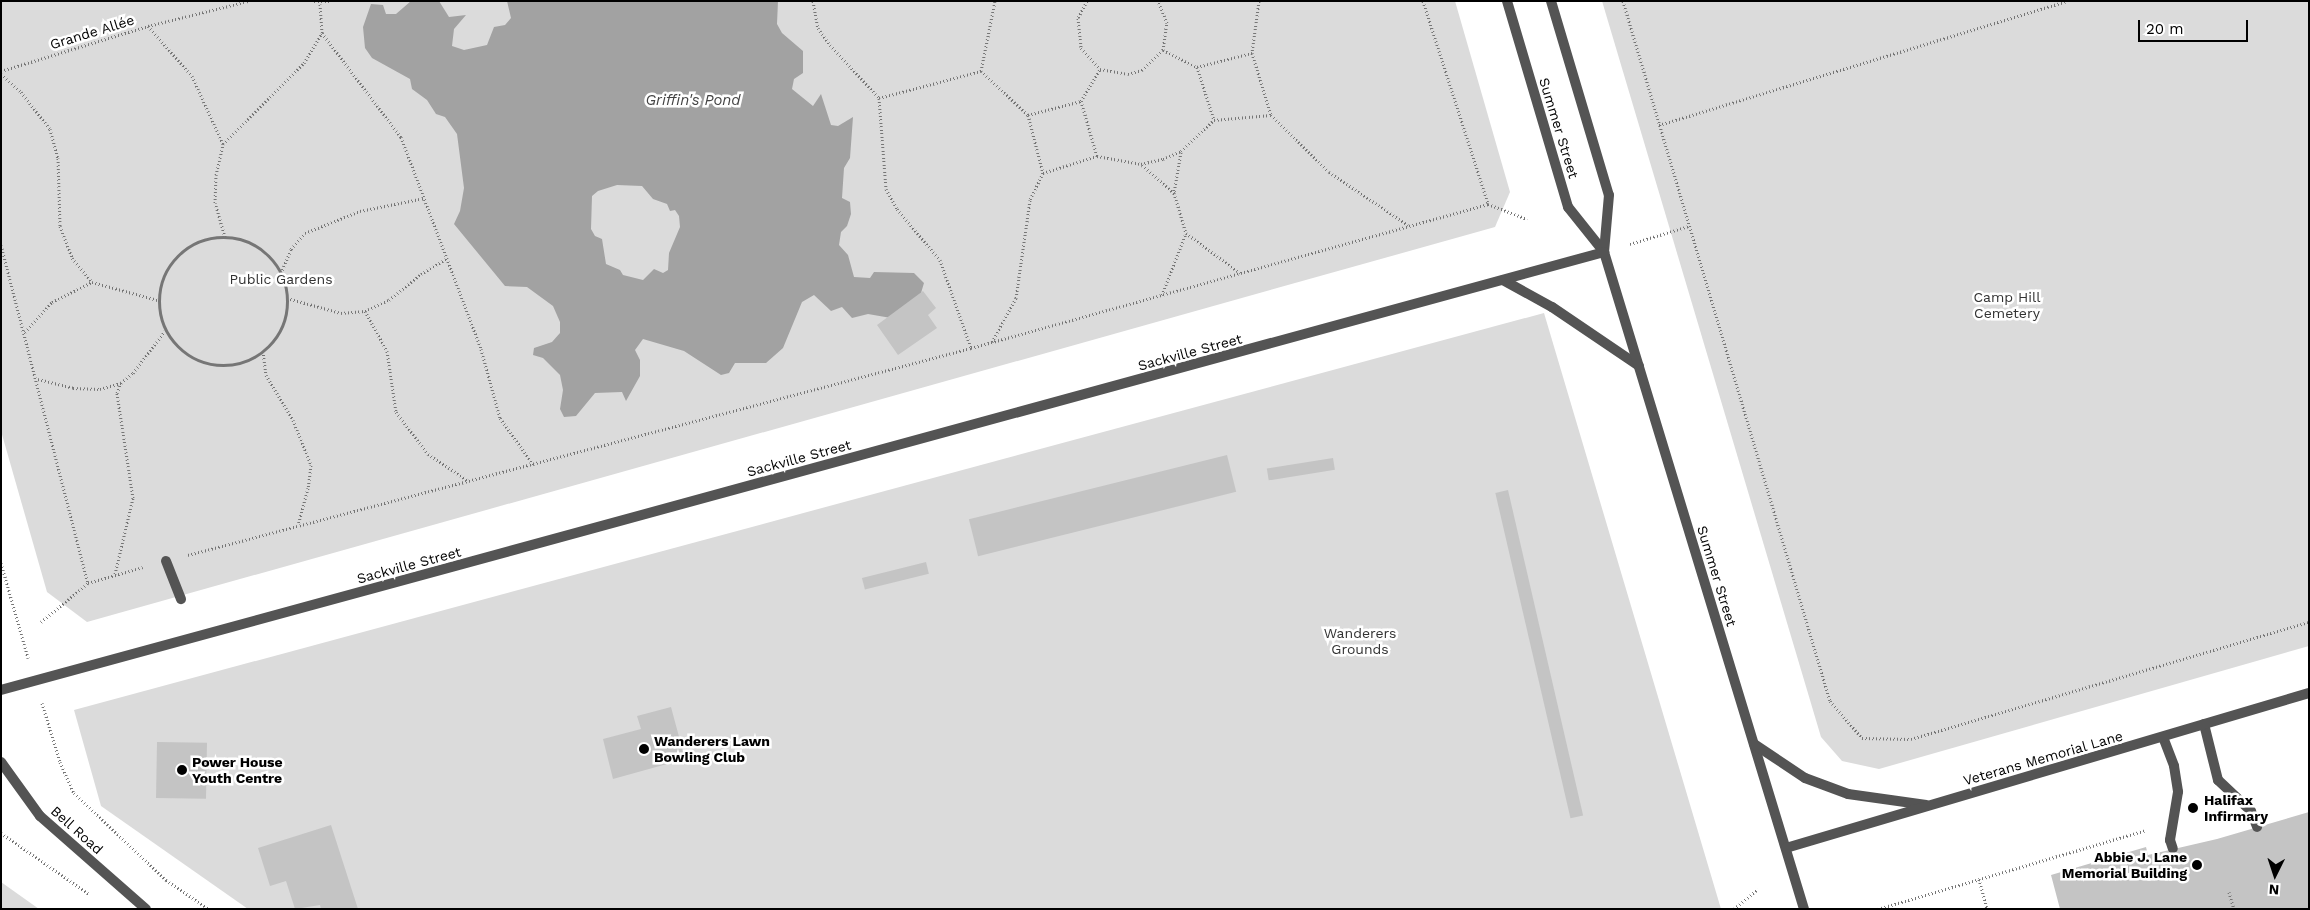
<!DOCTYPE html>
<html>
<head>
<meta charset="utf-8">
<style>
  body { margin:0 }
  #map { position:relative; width:2310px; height:910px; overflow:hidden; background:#fff; font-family:"Work Sans",sans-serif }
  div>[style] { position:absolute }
  .green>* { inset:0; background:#dbdbdb }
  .water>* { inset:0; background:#a2a2a2 }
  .building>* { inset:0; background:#c4c4c4; transform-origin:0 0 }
  .path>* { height:3px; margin-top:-1.5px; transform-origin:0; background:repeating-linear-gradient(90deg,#767676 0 1px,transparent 0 3.5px) }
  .path>.ring { margin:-1.5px; padding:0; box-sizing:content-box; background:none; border:3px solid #767676; border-radius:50% }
  .service>* { height:10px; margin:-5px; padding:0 5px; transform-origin:5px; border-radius:5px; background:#545454 }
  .minor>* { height:10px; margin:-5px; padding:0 5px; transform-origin:5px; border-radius:5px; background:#545454 }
  .tertiary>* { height:10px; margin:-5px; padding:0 5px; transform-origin:5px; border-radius:5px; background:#545454 }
  .dots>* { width:14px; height:14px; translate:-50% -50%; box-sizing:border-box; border:2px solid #fff; border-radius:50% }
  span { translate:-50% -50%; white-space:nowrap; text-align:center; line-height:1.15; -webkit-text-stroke:5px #fff; paint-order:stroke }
  .street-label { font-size:14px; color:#000 }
  .park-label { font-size:14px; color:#323232 }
  .poi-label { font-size:14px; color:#000; font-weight:700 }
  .left { translate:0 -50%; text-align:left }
  .right { translate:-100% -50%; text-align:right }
  .water-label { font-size:15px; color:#434343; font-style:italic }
  .frame { position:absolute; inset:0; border:2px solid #000; pointer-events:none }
  .north { position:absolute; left:2250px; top:850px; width:50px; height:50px; -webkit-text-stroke:4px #fff; paint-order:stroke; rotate:184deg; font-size:14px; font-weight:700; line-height:20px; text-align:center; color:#000 }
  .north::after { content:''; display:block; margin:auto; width:18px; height:22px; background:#000; clip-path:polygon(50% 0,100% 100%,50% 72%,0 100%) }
  .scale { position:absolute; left:2138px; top:20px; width:110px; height:22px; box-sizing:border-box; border:2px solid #000; border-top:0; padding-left:6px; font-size:15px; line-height:18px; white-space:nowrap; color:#000; -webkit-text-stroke:4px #fff; paint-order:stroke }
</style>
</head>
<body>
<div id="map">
  <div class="green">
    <i style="clip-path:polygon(1px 1px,1455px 1px,1510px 192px,1495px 227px,87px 622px,47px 592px,1px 431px)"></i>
    <i style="clip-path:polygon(1602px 1px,2309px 1px,2309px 646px,1879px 769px,1842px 761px,1821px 737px)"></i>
    <i style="clip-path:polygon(1544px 313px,1721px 909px,248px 909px,101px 806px,74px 710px)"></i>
    <i style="clip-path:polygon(1px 882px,39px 909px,1px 909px)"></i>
  </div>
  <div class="water">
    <i style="clip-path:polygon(evenodd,411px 1px,439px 1px,449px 17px,466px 15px,454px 29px,452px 46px,464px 50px,487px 45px,494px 27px,505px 25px,511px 18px,507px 1px,778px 1px,777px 24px,782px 33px,803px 51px,803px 73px,794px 79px,792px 89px,813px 106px,821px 94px,831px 125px,838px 126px,853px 117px,850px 158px,844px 168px,842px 198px,850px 202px,851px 214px,847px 226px,841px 232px,839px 245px,848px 255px,854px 277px,870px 278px,874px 272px,914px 273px,924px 283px,921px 293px,891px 318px,868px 314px,852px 318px,842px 307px,831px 311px,814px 295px,802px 302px,783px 348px,766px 363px,735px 363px,729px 373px,721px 375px,684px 351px,643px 339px,635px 350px,640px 360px,640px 376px,626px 401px,622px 392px,595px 393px,576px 416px,564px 417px,560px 409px,563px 390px,560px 375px,543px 358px,533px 355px,534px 348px,552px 342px,560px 333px,560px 322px,553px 306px,527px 287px,505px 286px,454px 224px,460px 211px,464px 188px,457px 134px,445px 117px,436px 114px,427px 100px,412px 89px,410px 79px,372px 58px,365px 48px,363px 27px,371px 4px,383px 5px,386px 14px,396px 14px,411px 1px,617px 185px,642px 186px,653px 199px,667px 204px,670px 211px,675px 210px,679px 216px,680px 227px,669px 253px,668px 270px,663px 273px,654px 269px,643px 280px,623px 275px,620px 270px,606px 264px,602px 239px,595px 236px,591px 229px,592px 196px,598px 191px,617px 185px)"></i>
  </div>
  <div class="building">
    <i style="clip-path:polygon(923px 291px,936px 308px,928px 315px,937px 328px,898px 355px,877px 325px)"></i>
    <i style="left:1227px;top:455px;width:38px;height:266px;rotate:76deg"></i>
    <i style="left:1333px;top:458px;width:12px;height:67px;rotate:81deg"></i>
    <i style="left:1508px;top:490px;width:334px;height:13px;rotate:77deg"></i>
    <i style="left:926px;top:562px;width:12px;height:66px;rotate:76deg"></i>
    <i style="clip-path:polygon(671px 707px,685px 759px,613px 779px,603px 739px,641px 729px,637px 716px)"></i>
    <i style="left:157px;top:742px;width:50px;height:56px;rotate:1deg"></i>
    <i style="clip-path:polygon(2309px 812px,2309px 909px,2060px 909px,2051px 875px,2146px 847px,2148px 855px,2217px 839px)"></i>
    <i style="clip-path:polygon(331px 825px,358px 909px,321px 909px,320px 905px,295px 909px,286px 881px,270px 886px,258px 848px)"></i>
  </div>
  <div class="path">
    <i style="left:314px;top:1px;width:15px"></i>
    <i style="left:813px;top:1px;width:27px;rotate:80deg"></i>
    <i style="left:818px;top:28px;width:21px;rotate:55deg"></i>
    <i style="left:830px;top:45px;width:72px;rotate:47.2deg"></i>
    <i style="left:879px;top:98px;width:91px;rotate:85.6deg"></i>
    <i style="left:886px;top:189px;width:23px;rotate:61deg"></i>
    <i style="left:897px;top:209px;width:67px;rotate:49.9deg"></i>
    <i style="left:940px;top:260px;width:93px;rotate:70.6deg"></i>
    <i style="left:1087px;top:1px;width:19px;rotate:118deg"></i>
    <i style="left:1078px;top:18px;width:30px;rotate:84deg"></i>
    <i style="left:1081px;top:48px;width:28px;rotate:48deg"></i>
    <i style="left:1100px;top:69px;width:28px;rotate:10deg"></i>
    <i style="left:1128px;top:74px;width:15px;rotate:-16deg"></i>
    <i style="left:1142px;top:70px;width:29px;rotate:-44deg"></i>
    <i style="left:1163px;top:50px;width:27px;rotate:-82deg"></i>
    <i style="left:1167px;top:23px;width:24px;rotate:-112deg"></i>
    <i style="left:1259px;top:1px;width:52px;rotate:97.7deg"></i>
    <i style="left:1252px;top:53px;width:65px;rotate:73deg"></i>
    <i style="left:1271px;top:115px;width:81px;rotate:44.5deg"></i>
    <i style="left:1329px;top:172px;width:95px;rotate:33.9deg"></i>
    <i style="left:1423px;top:1px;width:213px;rotate:72.2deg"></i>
    <i style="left:1488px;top:204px;width:42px;rotate:21deg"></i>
    <i style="left:1623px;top:1px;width:730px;rotate:73.53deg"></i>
    <i style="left:1830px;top:701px;width:49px;rotate:49.1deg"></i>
    <i style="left:1862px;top:738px;width:49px;rotate:1.2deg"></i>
    <i style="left:1911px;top:739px;width:415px;rotate:-16.4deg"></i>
    <i style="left:320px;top:4px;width:29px;rotate:86deg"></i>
    <i style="left:322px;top:33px;width:131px;rotate:52.8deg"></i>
    <i style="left:401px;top:137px;width:227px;rotate:69.3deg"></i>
    <i style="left:481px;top:349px;width:72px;rotate:74.6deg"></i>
    <i style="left:500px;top:418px;width:57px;rotate:54.3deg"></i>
    <i style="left:148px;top:26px;width:67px;rotate:48.7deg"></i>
    <i style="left:192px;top:76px;width:75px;rotate:65.5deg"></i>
    <i style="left:1163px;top:50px;width:38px;rotate:27deg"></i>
    <i style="left:1197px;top:67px;width:57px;rotate:-14.3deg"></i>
    <i style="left:1197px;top:67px;width:56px;rotate:72.2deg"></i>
    <i style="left:1px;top:71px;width:154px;rotate:-17deg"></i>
    <i style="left:148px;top:26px;width:103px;rotate:-14deg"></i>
    <i style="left:981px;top:71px;width:64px;rotate:43.1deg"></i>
    <i style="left:1028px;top:115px;width:60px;rotate:75.5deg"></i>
    <i style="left:1043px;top:173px;width:30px;rotate:116deg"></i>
    <i style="left:1030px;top:200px;width:99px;rotate:98.1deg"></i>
    <i style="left:1016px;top:298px;width:50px;rotate:118.6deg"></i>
    <i style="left:981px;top:71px;width:71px;rotate:-78.7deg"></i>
    <i style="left:1px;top:74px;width:27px;rotate:42deg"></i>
    <i style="left:21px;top:92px;width:47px;rotate:51.9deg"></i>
    <i style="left:50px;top:129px;width:30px;rotate:75deg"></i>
    <i style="left:58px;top:158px;width:68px;rotate:88.3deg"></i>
    <i style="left:60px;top:226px;width:34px;rotate:69deg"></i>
    <i style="left:72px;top:258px;width:31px;rotate:50deg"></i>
    <i style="left:879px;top:98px;width:106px;rotate:-14.8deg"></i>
    <i style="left:1081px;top:101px;width:57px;rotate:73.8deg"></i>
    <i style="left:1028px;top:115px;width:55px;rotate:-14.8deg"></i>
    <i style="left:1081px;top:101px;width:37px;rotate:-59deg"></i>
    <i style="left:1659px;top:125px;width:425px;rotate:-16.9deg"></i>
    <i style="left:1181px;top:152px;width:42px;rotate:99.7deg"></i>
    <i style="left:1174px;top:193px;width:42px;rotate:73.3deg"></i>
    <i style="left:1186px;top:233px;width:67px;rotate:36.5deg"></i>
    <i style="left:1142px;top:165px;width:43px;rotate:41.2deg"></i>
    <i style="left:1043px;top:173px;width:57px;rotate:-17.5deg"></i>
    <i style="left:1097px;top:156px;width:45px;rotate:10.3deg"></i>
    <i style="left:1141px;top:164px;width:23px;rotate:-13deg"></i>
    <i style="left:1163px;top:159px;width:20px;rotate:-24deg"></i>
    <i style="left:1181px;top:151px;width:45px;rotate:-43.2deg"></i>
    <i style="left:1214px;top:120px;width:57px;rotate:-5deg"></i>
    <i class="ring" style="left:159px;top:237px;width:125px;height:125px"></i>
    <i style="left:225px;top:237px;width:35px;rotate:-106deg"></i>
    <i style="left:215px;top:203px;width:28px;rotate:-88deg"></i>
    <i style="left:216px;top:175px;width:32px;rotate:-77deg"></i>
    <i style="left:223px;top:144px;width:115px;rotate:-45deg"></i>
    <i style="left:304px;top:63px;width:35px;rotate:-59deg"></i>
    <i style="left:1630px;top:244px;width:62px;rotate:-17deg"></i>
    <i style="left:1px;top:245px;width:349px;rotate:75.6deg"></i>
    <i style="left:281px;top:273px;width:26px;rotate:-67deg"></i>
    <i style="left:291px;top:249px;width:21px;rotate:-49deg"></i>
    <i style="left:305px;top:233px;width:59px;rotate:-21.8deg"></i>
    <i style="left:360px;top:211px;width:66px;rotate:-11.3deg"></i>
    <i style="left:1162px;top:295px;width:66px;rotate:-68.8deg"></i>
    <i style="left:287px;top:298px;width:56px;rotate:15.5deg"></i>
    <i style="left:341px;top:313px;width:24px;rotate:-5deg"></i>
    <i style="left:365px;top:311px;width:26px;rotate:-25deg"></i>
    <i style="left:389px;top:300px;width:41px;rotate:-39.1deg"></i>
    <i style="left:421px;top:274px;width:31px;rotate:-31deg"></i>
    <i style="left:365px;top:311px;width:46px;rotate:61.2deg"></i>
    <i style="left:387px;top:351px;width:62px;rotate:81.6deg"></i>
    <i style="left:396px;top:412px;width:53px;rotate:52.7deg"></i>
    <i style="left:428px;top:454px;width:47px;rotate:33.7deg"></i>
    <i style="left:25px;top:332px;width:40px;rotate:-48deg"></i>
    <i style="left:52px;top:302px;width:45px;rotate:-26.6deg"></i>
    <i style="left:92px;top:282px;width:68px;rotate:15.3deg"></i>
    <i style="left:263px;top:351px;width:24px;rotate:83deg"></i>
    <i style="left:266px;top:375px;width:52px;rotate:59deg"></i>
    <i style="left:293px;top:420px;width:48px;rotate:68.2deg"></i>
    <i style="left:311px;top:465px;width:23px;rotate:97deg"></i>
    <i style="left:308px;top:488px;width:38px;rotate:105deg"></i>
    <i style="left:38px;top:379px;width:36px;rotate:14deg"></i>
    <i style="left:73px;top:388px;width:27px;rotate:2deg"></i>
    <i style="left:100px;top:389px;width:22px;rotate:-16deg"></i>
    <i style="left:121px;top:383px;width:16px;rotate:-40deg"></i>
    <i style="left:133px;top:373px;width:53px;rotate:-52.7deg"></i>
    <i style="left:188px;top:555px;width:810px;rotate:-14.81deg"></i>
    <i style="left:971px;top:348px;width:537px;rotate:-15.56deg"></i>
    <i style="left:1px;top:563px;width:99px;rotate:74.1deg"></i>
    <i style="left:115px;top:574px;width:78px;rotate:-76.7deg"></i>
    <i style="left:133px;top:498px;width:106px;rotate:-98.7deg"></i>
    <i style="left:117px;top:393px;width:11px;rotate:-68deg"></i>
    <i style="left:41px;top:622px;width:61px;rotate:-39.7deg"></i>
    <i style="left:88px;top:583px;width:57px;rotate:-16.2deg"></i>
    <i style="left:42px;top:703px;width:62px;rotate:73deg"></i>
    <i style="left:60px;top:762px;width:34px;rotate:66deg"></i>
    <i style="left:74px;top:793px;width:127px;rotate:43.4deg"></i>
    <i style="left:166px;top:880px;width:52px;rotate:34deg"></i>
    <i style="left:1px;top:833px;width:107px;rotate:34.7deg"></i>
    <i style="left:1979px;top:879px;width:31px;rotate:75deg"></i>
    <i style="left:2229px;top:892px;width:18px;rotate:74deg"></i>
    <i style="left:1734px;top:909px;width:31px;rotate:-40deg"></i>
    <i style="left:1878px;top:909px;width:279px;rotate:-16.4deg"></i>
  </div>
  <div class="service">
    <i style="left:166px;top:561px;width:41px;rotate:68.5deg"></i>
    <i style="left:2204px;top:724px;width:58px;rotate:76deg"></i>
    <i style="left:2218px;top:780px;width:45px;rotate:43.2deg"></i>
    <i style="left:2251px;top:811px;width:17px;rotate:69deg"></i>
    <i style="left:2163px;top:737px;width:31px;rotate:69deg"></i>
    <i style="left:2174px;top:766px;width:26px;rotate:81deg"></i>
    <i style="left:2178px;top:792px;width:49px;rotate:99.5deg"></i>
    <i style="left:2170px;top:840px;width:9px;rotate:72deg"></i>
  </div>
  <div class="minor">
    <i style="left:1507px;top:1px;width:215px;rotate:73.5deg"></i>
    <i style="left:1568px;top:207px;width:58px;rotate:51.3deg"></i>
    <i style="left:1551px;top:1px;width:202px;rotate:73.4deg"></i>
    <i style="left:1609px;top:195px;width:57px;rotate:95deg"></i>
  </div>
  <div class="tertiary">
    <i style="left:1503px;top:280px;width:56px;rotate:28.9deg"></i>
    <i style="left:1552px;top:307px;width:105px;rotate:34.1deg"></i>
    <i style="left:1px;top:690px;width:1662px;rotate:-15.28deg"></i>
    <i style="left:1604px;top:252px;width:687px;rotate:73.07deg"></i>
    <i style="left:1754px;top:744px;width:61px;rotate:33.7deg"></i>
    <i style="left:1805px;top:778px;width:46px;rotate:20.4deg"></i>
    <i style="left:1848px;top:794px;width:79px;rotate:8deg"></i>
    <i style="left:1px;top:762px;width:67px;rotate:54.2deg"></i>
    <i style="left:40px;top:816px;width:141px;rotate:41.3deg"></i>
    <i style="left:1786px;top:848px;width:545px;rotate:-16.51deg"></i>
  </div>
  <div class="dots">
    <i style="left:644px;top:749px;background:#000"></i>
    <i style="left:182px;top:770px;background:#000"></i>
    <i style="left:2193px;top:808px;background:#000"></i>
    <i style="left:2197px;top:865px;background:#000"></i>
  </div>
  <div class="street-label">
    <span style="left:92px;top:32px;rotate:-17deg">Grande Allée</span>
    <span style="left:1559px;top:128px;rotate:73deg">Summer Street</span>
    <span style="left:1190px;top:352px;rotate:-15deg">Sackville Street</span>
    <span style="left:799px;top:458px;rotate:-15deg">Sackville Street</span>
    <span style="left:409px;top:565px;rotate:-15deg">Sackville Street</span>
    <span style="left:1717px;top:576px;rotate:73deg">Summer Street</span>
    <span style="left:2043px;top:758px;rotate:-16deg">Veterans Memorial Lane</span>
    <span style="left:77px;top:830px;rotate:42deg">Bell Road</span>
  </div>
  <div class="park-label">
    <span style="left:281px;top:279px">Public Gardens</span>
    <span style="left:2007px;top:305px">Camp Hill<br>Cemetery</span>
    <span style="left:1360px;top:641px">Wanderers<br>Grounds</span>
  </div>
  <div class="poi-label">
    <span class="left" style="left:654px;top:749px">Wanderers Lawn<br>Bowling Club</span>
    <span class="left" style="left:192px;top:770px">Power House<br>Youth Centre</span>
    <span class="left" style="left:2204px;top:808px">Halifax<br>Infirmary</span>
    <span class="right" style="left:2187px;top:865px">Abbie J. Lane<br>Memorial Building</span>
  </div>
  <div class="water-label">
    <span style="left:693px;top:101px">Griffin's Pond</span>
  </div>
  <div class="frame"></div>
  <div class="north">N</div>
  <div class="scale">20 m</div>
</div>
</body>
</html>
